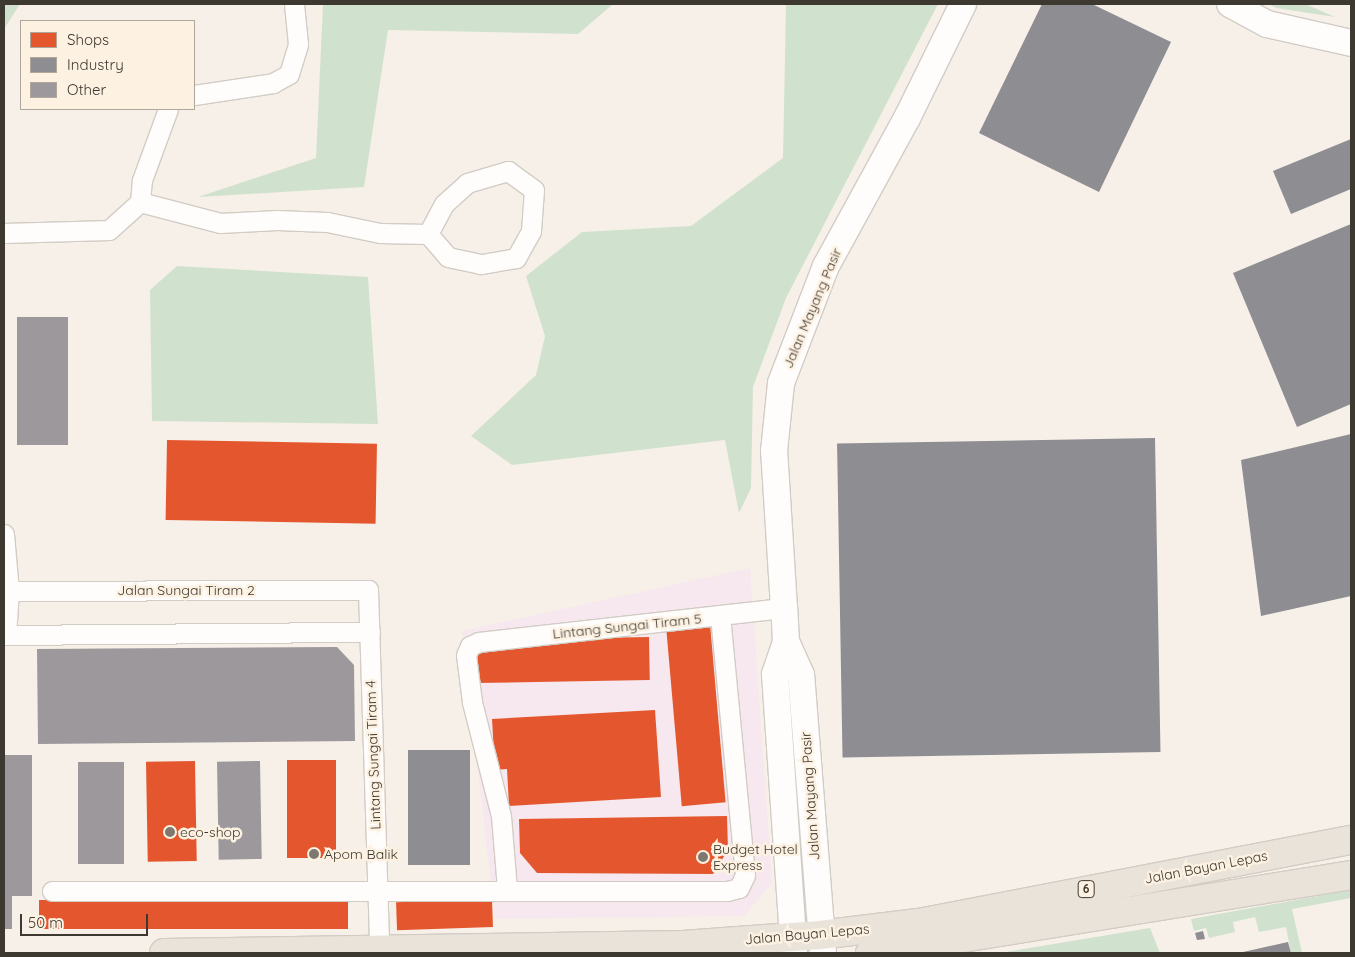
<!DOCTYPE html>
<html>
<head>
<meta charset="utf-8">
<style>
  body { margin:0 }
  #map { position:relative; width:1355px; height:957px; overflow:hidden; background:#f7f0e8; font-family:Quicksand,sans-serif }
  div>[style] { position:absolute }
  .commercial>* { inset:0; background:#f6e8ee }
  .green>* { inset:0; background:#d0e2ce }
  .shops>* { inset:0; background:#e4572e; transform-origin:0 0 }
  .industry>* { inset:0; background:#8d8d92; transform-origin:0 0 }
  .building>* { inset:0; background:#9d989b; transform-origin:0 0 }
  .roads { filter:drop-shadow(1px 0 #d2ccc5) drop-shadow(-1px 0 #d2ccc5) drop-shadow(0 1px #d2ccc5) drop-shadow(0 -1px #d2ccc5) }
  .street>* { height:19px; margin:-9.5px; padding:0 9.5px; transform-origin:9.5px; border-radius:9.5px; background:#fefdfc }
  .secondary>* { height:26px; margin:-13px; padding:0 13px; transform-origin:13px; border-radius:13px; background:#fefdfc }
  .highway>* { height:28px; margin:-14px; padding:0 14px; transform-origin:14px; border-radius:14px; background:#eae3da }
  .dots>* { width:14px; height:14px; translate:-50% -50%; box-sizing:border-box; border:2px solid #fdf1e2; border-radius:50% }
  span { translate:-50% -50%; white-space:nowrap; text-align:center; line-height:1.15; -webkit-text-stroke:5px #fdf1e2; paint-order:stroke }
  .shield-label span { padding:1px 4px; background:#fdf1e2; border:1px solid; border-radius:4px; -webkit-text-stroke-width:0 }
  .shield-label { font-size:12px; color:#3d3830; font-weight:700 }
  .street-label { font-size:14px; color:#3d3830 }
  .poi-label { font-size:14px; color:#3d3830 }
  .left { translate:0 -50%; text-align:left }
  .frame { position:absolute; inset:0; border:5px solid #3d3830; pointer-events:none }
  .legend { position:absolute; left:20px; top:20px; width:175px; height:90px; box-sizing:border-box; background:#fdf1e2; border:1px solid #b0a79b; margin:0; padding:6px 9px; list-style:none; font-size:15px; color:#3d3830 }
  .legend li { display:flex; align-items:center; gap:10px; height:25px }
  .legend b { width:25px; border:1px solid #b0a79b }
  .scale { position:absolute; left:20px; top:914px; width:128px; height:22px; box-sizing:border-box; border:2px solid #3d3830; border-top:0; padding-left:6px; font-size:15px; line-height:18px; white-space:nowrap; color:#3d3830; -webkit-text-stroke:4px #fdf1e2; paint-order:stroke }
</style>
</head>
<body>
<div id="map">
  <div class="commercial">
    <i style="clip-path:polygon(750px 568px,772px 883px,744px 916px,495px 919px,462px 631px)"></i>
  </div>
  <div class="green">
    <i style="clip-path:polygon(4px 4px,20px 4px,4px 29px)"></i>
    <i style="clip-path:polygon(323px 4px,613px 4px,578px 34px,388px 30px,364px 187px,198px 197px,316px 158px)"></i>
    <i style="clip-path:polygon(786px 4px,938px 4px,786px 298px,753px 387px,751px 488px,739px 513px,725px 440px,512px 465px,471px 436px,536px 375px,545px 336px,526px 276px,582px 232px,691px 226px,783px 158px)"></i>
    <i style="clip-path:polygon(1269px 4px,1305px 4px,1335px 17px,1276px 8px)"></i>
    <i style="clip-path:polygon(177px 266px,368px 277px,378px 424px,152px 421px,150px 290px)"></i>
    <i style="clip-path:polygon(1351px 890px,1351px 898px,1292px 909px,1302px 953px,1291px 953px,1286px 927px,1259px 932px,1255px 917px,1233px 922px,1235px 932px,1209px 938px,1206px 928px,1194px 931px,1191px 919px)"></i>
    <i style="clip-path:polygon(1150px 928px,1160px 953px,1000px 953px)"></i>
  </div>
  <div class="shops">
    <i style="left:167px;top:440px;width:210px;height:80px;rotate:1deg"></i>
    <i style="left:710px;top:624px;width:179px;height:44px;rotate:85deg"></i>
    <i style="left:649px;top:637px;width:43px;height:174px;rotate:89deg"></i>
    <i style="clip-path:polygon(655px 710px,661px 797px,509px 806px,507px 769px,495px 770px,492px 719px)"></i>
    <i style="left:287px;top:760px;width:49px;height:98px"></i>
    <i style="left:195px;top:761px;width:100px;height:49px;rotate:89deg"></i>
    <i style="clip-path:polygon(727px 816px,728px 850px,713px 874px,537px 873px,520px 853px,519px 819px)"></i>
    <i style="left:492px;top:899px;width:28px;height:96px;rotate:88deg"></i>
    <i style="left:348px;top:900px;width:29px;height:309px;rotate:90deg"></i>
  </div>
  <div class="industry">
    <i style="clip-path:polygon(1042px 4px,1092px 4px,1171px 42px,1099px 192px,979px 133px)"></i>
    <i style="clip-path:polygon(1351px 139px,1351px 189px,1291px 214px,1273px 171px)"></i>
    <i style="clip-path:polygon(1351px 224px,1351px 404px,1297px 427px,1233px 273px)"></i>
    <i style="clip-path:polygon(1351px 434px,1351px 596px,1261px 616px,1241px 460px)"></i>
    <i style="left:1155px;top:438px;width:314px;height:318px;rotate:89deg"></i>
    <i style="left:408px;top:750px;width:62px;height:115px"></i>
    <i style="clip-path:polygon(1203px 931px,1205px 939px,1197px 940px,1195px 933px)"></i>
    <i style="clip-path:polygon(1288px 942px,1291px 953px,1243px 953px,1243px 952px)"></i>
  </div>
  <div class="building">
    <i style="left:17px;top:317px;width:51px;height:128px"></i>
    <i style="clip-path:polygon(337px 647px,354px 665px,355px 741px,38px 744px,37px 649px)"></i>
    <i style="clip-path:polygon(4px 755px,32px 755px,32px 896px,12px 896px,12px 929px,4px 929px)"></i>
    <i style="left:260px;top:761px;width:98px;height:43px;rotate:89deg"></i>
    <i style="left:78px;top:762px;width:46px;height:102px"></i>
  </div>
  <div class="roads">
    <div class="street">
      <i style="left:194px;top:95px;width:80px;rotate:-8.6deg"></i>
      <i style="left:273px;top:83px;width:18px;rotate:-29deg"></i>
      <i style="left:289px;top:74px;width:31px;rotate:-73deg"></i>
      <i style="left:298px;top:44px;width:40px;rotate:-95.7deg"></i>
      <i style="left:140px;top:202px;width:83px;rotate:14.7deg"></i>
      <i style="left:220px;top:223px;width:57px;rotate:-3deg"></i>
      <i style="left:277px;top:220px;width:50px;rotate:2.3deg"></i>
      <i style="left:327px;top:222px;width:54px;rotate:11.7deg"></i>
      <i style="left:380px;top:233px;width:48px;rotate:1.2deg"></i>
      <i style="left:428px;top:234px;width:34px;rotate:-62deg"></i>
      <i style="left:444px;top:204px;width:31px;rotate:-42deg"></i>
      <i style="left:467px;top:183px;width:43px;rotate:-16.3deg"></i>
      <i style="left:508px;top:171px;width:32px;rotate:36deg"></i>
      <i style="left:534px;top:190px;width:41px;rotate:94.2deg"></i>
      <i style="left:531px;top:231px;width:31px;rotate:119deg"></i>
      <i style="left:516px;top:258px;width:36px;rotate:170deg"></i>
      <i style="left:481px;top:264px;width:34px;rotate:-168deg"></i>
      <i style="left:448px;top:257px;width:30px;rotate:-131deg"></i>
      <i style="left:4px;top:233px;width:105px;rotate:-1.6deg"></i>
      <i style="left:109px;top:230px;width:42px;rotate:-42.1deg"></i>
      <i style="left:140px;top:202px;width:22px;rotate:-85deg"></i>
      <i style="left:142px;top:180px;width:76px;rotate:-69.9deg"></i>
      <i style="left:4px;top:534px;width:57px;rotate:85deg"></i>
      <i style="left:9px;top:591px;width:44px;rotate:93.9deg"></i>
      <i style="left:4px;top:591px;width:364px;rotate:-0.2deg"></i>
      <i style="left:368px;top:590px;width:360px;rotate:88.2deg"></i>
      <i style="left:4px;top:635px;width:366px;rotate:-0.5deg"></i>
      <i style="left:507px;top:889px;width:73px;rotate:-94.7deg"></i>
      <i style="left:501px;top:816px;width:118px;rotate:-104.3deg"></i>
      <i style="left:472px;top:702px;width:47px;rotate:-97.3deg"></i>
      <i style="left:466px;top:655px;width:10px;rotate:-66deg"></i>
      <i style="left:470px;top:646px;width:10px;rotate:-24deg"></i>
      <i style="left:479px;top:642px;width:307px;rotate:-6.4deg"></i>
      <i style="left:52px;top:891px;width:675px"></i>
      <i style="left:727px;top:891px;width:12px;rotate:-14deg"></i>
      <i style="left:739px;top:888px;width:14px;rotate:-65deg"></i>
      <i style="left:745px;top:875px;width:261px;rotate:-95.5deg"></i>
    </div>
    <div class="secondary">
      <i style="left:1230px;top:4px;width:42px;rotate:28.4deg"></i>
      <i style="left:1267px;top:24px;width:86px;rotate:12.7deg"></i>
      <i style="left:786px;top:642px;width:34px;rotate:109deg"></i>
      <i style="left:775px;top:674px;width:280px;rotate:86.1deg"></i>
      <i style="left:823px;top:953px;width:279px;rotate:-94.5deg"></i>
      <i style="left:801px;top:675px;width:36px;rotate:-114deg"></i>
      <i style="left:786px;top:642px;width:34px;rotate:-93deg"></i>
      <i style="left:784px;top:608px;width:157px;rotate:-93.6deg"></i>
      <i style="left:774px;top:451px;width:68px;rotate:-84.1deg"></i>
      <i style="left:781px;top:383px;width:125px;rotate:-69deg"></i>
      <i style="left:826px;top:266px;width:169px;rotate:-61.3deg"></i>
      <i style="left:907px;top:118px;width:127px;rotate:-63.8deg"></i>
    </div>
    <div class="highway">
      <i style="left:164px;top:953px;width:519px;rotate:-0.88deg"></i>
      <i style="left:683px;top:945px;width:137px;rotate:-4.2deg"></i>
      <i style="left:820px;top:935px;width:105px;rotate:-7.1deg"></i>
      <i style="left:924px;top:922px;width:435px;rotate:-10.9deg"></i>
      <i style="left:870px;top:953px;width:487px;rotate:-9.2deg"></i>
    </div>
  </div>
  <div class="dots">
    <i style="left:170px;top:832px;background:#7e7870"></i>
    <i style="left:314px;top:854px;background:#7e7870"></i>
    <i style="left:703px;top:857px;background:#7e7870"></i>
  </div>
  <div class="shield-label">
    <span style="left:1086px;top:889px">6</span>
  </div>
  <div class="street-label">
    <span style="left:812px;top:308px;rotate:-67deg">Jalan Mayang Pasir</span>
    <span style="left:186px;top:590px">Jalan Sungai Tiram 2</span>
    <span style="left:627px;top:626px;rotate:-6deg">Lintang Sungai Tiram 5</span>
    <span style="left:373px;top:755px;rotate:-92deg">Lintang Sungai Tiram 4</span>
    <span style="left:810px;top:796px;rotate:-94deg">Jalan Mayang Pasir</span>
    <span style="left:1206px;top:867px;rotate:-11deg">Jalan Bayan Lepas</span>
    <span style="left:807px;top:934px;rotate:-5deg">Jalan Bayan Lepas</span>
  </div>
  <div class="poi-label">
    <span class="left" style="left:180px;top:832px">eco-shop</span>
    <span class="left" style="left:713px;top:857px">Budget Hotel<br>Express</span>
    <span class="left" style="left:324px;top:854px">Apom Balik</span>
  </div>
  <div class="frame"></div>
  <ul class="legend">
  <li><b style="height:14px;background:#e4572e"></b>Shops</li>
  <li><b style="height:14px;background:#8d8d92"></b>Industry</li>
  <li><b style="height:14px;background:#9d989b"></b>Other</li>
  </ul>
  <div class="scale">50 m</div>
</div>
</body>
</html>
